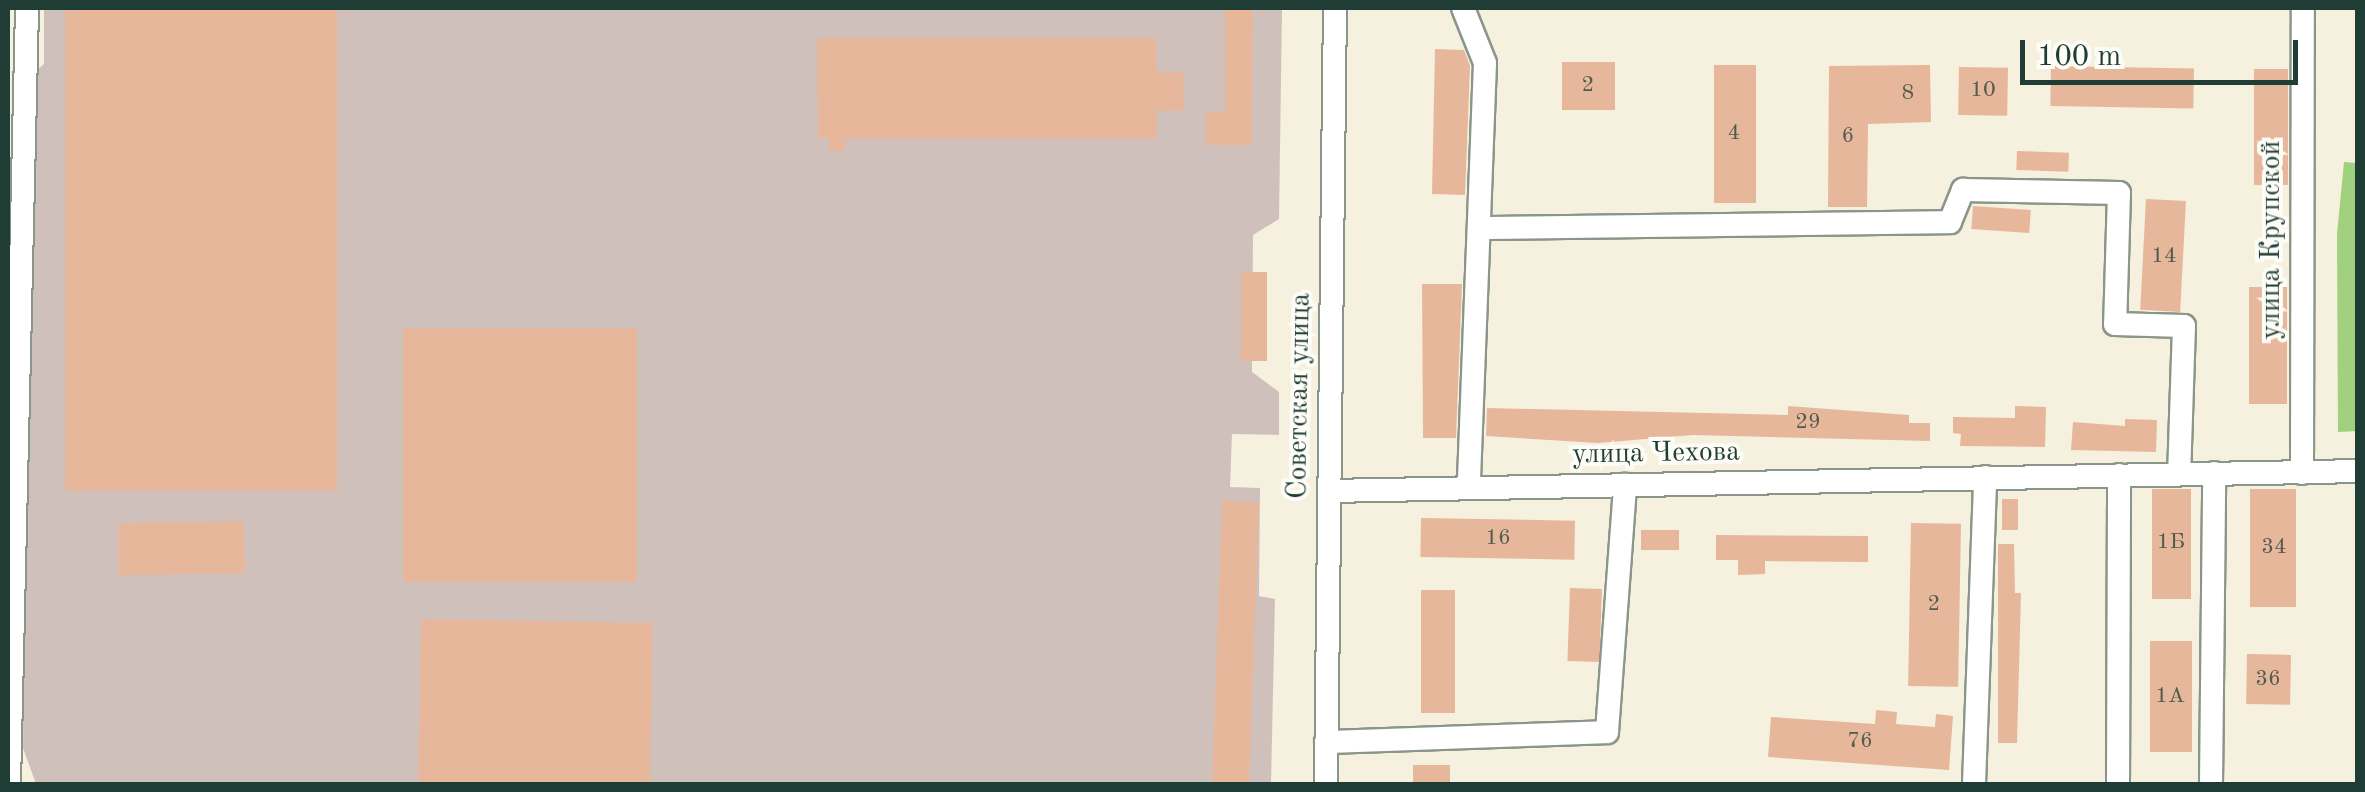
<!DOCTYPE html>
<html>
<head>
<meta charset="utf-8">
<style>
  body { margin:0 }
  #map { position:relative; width:2365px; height:792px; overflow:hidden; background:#f6f0de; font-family:"Old Standard TT",serif }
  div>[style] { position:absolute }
  .industrial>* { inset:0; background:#d0c0bc }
  .green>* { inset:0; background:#a1d07e }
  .building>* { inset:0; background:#e7b79b; transform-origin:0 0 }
  .roads { filter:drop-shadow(2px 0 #8a9689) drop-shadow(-2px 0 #8a9689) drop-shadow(0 2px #8a9689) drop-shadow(0 -2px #8a9689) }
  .minor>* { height:22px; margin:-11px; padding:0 11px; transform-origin:11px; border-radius:11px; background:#fff }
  span { translate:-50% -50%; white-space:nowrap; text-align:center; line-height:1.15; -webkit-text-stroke:8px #fdfcf7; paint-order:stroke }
  .number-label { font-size:22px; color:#515c4e }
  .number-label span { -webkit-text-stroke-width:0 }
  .street-label { font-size:28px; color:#1f3d34 }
  .frame { position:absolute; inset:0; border:10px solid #1f3d34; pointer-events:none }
  .scale { position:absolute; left:2020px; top:40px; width:278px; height:45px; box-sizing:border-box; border:5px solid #1f3d34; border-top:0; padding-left:12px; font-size:30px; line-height:35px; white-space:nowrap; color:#1f3d34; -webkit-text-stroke:8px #fdfcf7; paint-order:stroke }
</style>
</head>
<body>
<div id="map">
  <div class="industrial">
    <i style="clip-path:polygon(44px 8px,1282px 8px,1279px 219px,1253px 235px,1252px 372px,1279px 392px,1279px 435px,1232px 434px,1230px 487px,1260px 488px,1259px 596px,1275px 599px,1271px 784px,36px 784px,23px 748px,24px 565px,30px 76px,44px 64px)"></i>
  </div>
  <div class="green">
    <i style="clip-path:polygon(2344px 162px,2357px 163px,2358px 431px,2338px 432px,2337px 234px)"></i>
  </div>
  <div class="building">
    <i style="left:65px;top:8px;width:272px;height:483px"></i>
    <i style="clip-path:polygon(1225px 8px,1253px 8px,1252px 145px,1206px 145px,1206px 112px,1225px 112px)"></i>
    <i style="clip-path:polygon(817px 38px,1156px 38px,1157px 73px,1183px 72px,1184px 110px,1157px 111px,1157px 139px,846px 139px,845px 151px,829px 150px,829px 139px,818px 138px)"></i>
    <i style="clip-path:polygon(1435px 49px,1464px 50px,1470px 66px,1465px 195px,1432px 194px)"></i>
    <i style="left:1562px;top:62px;width:53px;height:48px"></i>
    <i style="left:1714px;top:65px;width:42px;height:138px"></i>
    <i style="clip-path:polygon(1930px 65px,1931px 122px,1868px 124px,1867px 207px,1828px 207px,1829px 66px)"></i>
    <i style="left:2051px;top:66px;width:143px;height:40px;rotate:1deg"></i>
    <i style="left:1959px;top:67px;width:49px;height:48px;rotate:1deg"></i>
    <i style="left:2254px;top:69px;width:34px;height:116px"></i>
    <i style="left:2017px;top:151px;width:52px;height:19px;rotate:2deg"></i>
    <i style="left:2146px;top:199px;width:40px;height:111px;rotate:3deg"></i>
    <i style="left:1973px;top:206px;width:58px;height:23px;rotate:4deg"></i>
    <i style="left:1241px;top:272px;width:26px;height:89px"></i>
    <i style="clip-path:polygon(1422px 284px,1462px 284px,1456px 438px,1423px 438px)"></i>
    <i style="left:2249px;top:287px;width:38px;height:117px"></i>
    <i style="left:403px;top:328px;width:234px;height:254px"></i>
    <i style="clip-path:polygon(1788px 406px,1909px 415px,1909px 423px,1930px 423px,1930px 441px,1693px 435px,1598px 443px,1486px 436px,1487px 408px,1788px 415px)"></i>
    <i style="clip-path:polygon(2015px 406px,2046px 407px,2045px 447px,1960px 446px,1961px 434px,1953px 433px,1953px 417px,2015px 418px)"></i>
    <i style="clip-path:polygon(2125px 419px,2157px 420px,2156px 452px,2071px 450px,2073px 422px,2125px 426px)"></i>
    <i style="left:2191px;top:489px;width:110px;height:39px;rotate:90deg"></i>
    <i style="left:2250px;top:489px;width:46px;height:118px"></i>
    <i style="left:2002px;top:499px;width:16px;height:31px"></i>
    <i style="left:1222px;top:501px;width:37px;height:283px;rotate:2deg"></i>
    <i style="left:1421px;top:518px;width:154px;height:39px;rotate:1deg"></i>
    <i style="left:244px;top:521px;width:52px;height:126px;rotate:89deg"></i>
    <i style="left:1911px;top:523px;width:50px;height:163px;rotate:1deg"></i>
    <i style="left:1641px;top:530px;width:38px;height:20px"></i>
    <i style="clip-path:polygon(1716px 535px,1868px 536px,1868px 562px,1765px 561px,1765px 574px,1738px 575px,1738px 560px,1716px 560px)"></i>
    <i style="clip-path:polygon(1998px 544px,2014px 544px,2015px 593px,2021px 593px,2017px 743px,1998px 743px)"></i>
    <i style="left:1570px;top:588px;width:32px;height:73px;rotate:2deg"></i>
    <i style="left:1421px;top:590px;width:34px;height:123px"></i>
    <i style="left:421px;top:619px;width:232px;height:165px;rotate:1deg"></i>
    <i style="left:2150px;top:641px;width:42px;height:111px"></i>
    <i style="left:2247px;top:654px;width:44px;height:50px;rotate:1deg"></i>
    <i style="clip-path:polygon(1876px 710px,1897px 712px,1896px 724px,1935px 727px,1936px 714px,1953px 716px,1949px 770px,1768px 757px,1771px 717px,1875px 724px)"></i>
    <i style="left:1450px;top:765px;width:19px;height:37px;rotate:90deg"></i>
  </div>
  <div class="roads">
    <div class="minor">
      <i style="left:1463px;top:8px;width:59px;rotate:68.2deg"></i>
      <i style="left:1485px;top:63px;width:425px;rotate:92.2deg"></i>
      <i style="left:1480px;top:228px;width:470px;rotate:-0.7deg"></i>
      <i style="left:1950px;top:222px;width:35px;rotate:-68deg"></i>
      <i style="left:1963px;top:190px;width:156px;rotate:1.1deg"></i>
      <i style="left:2119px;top:193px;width:131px;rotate:91.7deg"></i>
      <i style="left:2115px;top:324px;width:69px;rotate:1.7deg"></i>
      <i style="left:2184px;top:326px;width:147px;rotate:91.9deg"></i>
      <i style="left:2302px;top:473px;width:465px;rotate:-89.9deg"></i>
      <i style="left:1329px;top:491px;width:1029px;rotate:-1.11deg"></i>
      <i style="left:1326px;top:742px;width:281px;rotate:-2deg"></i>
      <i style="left:1607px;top:732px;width:248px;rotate:-85.8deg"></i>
      <i style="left:9px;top:784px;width:776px;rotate:-88.67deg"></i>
      <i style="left:1326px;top:784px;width:776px;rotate:-89.34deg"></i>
      <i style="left:1974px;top:784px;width:307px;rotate:-87.9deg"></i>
      <i style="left:2118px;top:784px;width:309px;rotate:-89.8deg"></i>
      <i style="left:2211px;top:784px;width:311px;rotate:-89.4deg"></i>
    </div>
  </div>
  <div class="number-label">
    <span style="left:1588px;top:86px">2</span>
    <span style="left:1983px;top:91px">10</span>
    <span style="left:1908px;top:94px">8</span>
    <span style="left:1734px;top:134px">4</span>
    <span style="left:1848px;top:137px">6</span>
    <span style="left:2164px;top:257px">14</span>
    <span style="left:1808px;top:423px">29</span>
    <span style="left:1498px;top:539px">16</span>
    <span style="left:2171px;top:543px">1Б</span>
    <span style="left:2274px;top:548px">34</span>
    <span style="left:1934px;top:605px">2</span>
    <span style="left:2268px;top:680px">36</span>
    <span style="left:2170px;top:697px">1А</span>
    <span style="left:1860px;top:742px">76</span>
  </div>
  <div class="street-label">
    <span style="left:2272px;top:240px;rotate:-90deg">улица Крупской</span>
    <span style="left:1300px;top:396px;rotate:-89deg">Советская улица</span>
    <span style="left:1656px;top:454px;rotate:-1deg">улица Чехова</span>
  </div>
  <div class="frame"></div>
  <div class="scale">100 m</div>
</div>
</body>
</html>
